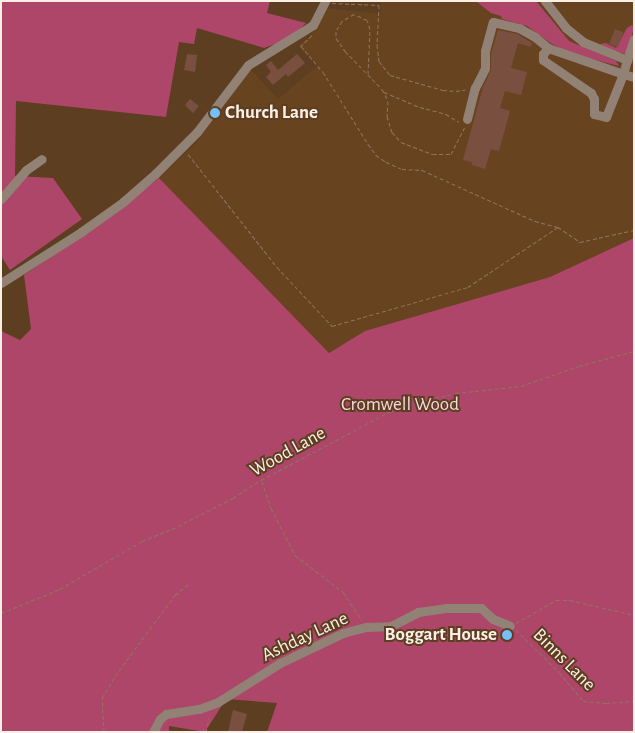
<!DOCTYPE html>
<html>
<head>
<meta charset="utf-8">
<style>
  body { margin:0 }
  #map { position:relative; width:635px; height:733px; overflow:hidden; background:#5d3e21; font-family:"Alegreya Sans",sans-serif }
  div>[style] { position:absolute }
  .built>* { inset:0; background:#684320 }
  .green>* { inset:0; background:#ad4669 }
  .building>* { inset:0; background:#795040; transform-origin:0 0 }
  .path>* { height:1px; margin-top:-0.5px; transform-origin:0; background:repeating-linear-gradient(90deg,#8e755e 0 4px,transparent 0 6.5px) }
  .minor>* { height:9px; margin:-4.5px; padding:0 4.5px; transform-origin:4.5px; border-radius:4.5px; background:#928275 }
  .dots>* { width:14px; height:14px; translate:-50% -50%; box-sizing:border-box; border:2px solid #5d3e21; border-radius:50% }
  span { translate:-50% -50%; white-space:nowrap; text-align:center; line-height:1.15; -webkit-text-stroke:4px #5d3e21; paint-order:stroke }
  .poi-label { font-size:19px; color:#fcf0e6; font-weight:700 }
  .left { translate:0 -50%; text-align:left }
  .right { translate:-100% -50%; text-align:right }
  .park-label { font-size:19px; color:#f6d8df }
  .street-label { font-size:19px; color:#fcf0e6 }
  .frame { position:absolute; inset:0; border:2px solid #fcf0e6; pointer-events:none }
</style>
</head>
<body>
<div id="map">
  <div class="built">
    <i style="clip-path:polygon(381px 1px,634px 1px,634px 238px,550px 277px,365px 331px,329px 353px,159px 178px,196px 143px,251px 70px,278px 99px,318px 65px,298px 46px,314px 32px,327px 8px,380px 14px)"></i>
  </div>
  <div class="green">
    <i style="clip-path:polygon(1px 1px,270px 1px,267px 13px,306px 23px,289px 39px,264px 48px,197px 28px,194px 44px,179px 42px,166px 117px,16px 101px,15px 176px,53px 178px,82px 219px,10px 270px,1px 256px)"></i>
    <i style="clip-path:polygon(536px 1px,569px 41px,616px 61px,619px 66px,572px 54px,552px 44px,527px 26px,502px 19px,501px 16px,491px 13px,477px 2px)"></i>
    <i style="clip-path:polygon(632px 25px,634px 28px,626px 54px,610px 50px,600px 44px,606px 43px,616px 48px,627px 28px)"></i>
    <i style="clip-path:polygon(159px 178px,329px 353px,365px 331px,550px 277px,634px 238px,634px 732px,267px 732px,277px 703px,226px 699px,205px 732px,169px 726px,169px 732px,1px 732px,1px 331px,20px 340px,31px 329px,24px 275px,106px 220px)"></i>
  </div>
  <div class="building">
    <i style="left:615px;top:29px;width:9px;height:16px;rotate:21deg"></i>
    <i style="clip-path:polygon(498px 30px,517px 34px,532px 43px,531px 47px,518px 43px,511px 68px,527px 72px,521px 95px,505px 91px,500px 108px,510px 111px,499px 151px,491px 149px,485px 169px,472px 165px,472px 162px,463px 160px,483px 87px,491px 70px,491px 54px)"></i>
    <i style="clip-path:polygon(187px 54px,197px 55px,195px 72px,184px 70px)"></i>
    <i style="clip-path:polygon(297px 54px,305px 63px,288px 77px,286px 74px,273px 85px,266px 77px,271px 72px,266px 65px,271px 61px,278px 70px)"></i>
    <i style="clip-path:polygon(190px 99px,199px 106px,193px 113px,185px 105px)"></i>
    <i style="clip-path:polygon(503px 630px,514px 632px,510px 642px,500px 638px)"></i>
    <i style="clip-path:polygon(233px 710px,247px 714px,242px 732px,228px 732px)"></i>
  </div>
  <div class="path">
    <i style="left:332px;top:3px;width:47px;rotate:2.4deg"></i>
    <i style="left:379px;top:5px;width:40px;rotate:92.9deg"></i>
    <i style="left:377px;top:45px;width:16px;rotate:83deg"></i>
    <i style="left:379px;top:61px;width:18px;rotate:52deg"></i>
    <i style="left:390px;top:75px;width:55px;rotate:15.8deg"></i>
    <i style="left:443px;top:90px;width:13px;rotate:4deg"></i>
    <i style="left:456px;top:91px;width:12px;rotate:-9deg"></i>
    <i style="left:312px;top:35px;width:16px;rotate:135deg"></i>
    <i style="left:301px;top:46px;width:34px;rotate:50deg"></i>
    <i style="left:323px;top:72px;width:85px;rotate:58deg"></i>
    <i style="left:368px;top:144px;width:14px;rotate:54deg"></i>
    <i style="left:376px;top:155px;width:12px;rotate:35deg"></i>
    <i style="left:386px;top:162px;width:17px;rotate:24deg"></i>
    <i style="left:402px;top:169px;width:20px;rotate:3deg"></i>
    <i style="left:422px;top:170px;width:124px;rotate:24.3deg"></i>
    <i style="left:535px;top:221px;width:24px;rotate:15deg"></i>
    <i style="left:558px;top:227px;width:27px;rotate:34deg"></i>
    <i style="left:580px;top:242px;width:55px;rotate:-12.5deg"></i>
    <i style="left:368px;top:74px;width:45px;rotate:-87.5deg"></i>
    <i style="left:370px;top:29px;width:9px;rotate:-108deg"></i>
    <i style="left:367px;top:20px;width:14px;rotate:-155deg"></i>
    <i style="left:354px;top:14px;width:14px;rotate:150deg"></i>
    <i style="left:342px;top:21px;width:12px;rotate:121deg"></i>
    <i style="left:336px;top:31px;width:7px;rotate:90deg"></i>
    <i style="left:336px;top:38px;width:16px;rotate:55deg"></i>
    <i style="left:345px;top:51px;width:53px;rotate:45.8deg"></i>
    <i style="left:382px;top:89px;width:13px;rotate:63deg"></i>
    <i style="left:388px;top:101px;width:15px;rotate:94deg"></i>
    <i style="left:387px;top:116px;width:17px;rotate:73deg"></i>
    <i style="left:392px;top:132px;width:13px;rotate:48deg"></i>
    <i style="left:401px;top:142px;width:34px;rotate:21deg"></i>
    <i style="left:433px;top:154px;width:18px"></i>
    <i style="left:451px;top:154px;width:30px;rotate:-63deg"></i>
    <i style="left:384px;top:92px;width:39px;rotate:23deg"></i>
    <i style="left:420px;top:107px;width:27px;rotate:15deg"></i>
    <i style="left:446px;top:114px;width:15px;rotate:32deg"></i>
    <i style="left:188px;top:154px;width:144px;rotate:51.8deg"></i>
    <i style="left:277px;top:267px;width:81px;rotate:47deg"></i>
    <i style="left:332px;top:326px;width:141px;rotate:-16deg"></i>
    <i style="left:468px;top:287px;width:108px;rotate:-33.7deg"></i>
    <i style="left:262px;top:481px;width:28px;rotate:72deg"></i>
    <i style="left:271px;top:508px;width:53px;rotate:62.9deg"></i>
    <i style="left:295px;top:555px;width:61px;rotate:37.6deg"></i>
    <i style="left:343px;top:592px;width:34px;rotate:56deg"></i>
    <i style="left:1px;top:613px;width:64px;rotate:-22.1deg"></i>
    <i style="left:60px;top:589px;width:95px;rotate:-30.3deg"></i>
    <i style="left:142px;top:541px;width:32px;rotate:-22deg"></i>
    <i style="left:172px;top:529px;width:68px;rotate:-26.9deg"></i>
    <i style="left:233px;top:498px;width:33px;rotate:-33deg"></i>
    <i style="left:261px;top:480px;width:145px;rotate:-28deg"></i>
    <i style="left:389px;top:412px;width:35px;rotate:-18deg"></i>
    <i style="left:422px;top:401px;width:35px;rotate:-13deg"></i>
    <i style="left:456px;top:393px;width:65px;rotate:-6.1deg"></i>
    <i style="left:521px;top:386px;width:61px;rotate:-19deg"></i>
    <i style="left:579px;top:366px;width:57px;rotate:-15.3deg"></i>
    <i style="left:516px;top:623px;width:46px;rotate:-29.9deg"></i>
    <i style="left:556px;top:600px;width:14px"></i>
    <i style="left:570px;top:600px;width:66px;rotate:13.2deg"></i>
    <i style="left:516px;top:630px;width:60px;rotate:44.3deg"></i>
    <i style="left:559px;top:672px;width:38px;rotate:50deg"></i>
    <i style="left:583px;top:701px;width:23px;rotate:5deg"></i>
    <i style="left:606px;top:703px;width:28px;rotate:-4deg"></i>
    <i style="left:104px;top:732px;width:34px;rotate:-93deg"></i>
    <i style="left:102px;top:698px;width:26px;rotate:-59deg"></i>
    <i style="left:115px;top:676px;width:101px;rotate:-53.5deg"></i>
    <i style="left:175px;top:595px;width:19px;rotate:-39deg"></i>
    <i style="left:206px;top:732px;width:14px;rotate:-78deg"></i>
  </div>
  <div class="minor">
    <i style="left:545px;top:1px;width:34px;rotate:52deg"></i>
    <i style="left:566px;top:28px;width:22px;rotate:39deg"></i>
    <i style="left:583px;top:42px;width:48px;rotate:22.2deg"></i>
    <i style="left:627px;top:60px;width:15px;rotate:106deg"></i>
    <i style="left:623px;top:74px;width:11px;rotate:15deg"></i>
    <i style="left:548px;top:48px;width:79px;rotate:19.1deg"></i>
    <i style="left:623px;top:74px;width:46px;rotate:111.6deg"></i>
    <i style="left:606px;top:117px;width:12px;rotate:-166deg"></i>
    <i style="left:594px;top:114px;width:15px;rotate:-90deg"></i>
    <i style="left:594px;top:99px;width:7px;rotate:-117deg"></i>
    <i style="left:591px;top:93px;width:58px;rotate:-145.5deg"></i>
    <i style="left:543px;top:60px;width:6px;rotate:-90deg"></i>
    <i style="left:543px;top:54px;width:8px;rotate:-50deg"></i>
    <i style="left:627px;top:60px;width:22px;rotate:-72deg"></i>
    <i style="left:467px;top:119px;width:32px;rotate:-76deg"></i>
    <i style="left:475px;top:88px;width:22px;rotate:-63deg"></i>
    <i style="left:485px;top:68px;width:17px;rotate:-90deg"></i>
    <i style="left:485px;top:51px;width:30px;rotate:-75deg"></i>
    <i style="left:493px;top:22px;width:27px;rotate:13deg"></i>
    <i style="left:519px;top:28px;width:18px;rotate:29deg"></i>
    <i style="left:535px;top:37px;width:17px;rotate:40deg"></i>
    <i style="left:1px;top:199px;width:38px;rotate:-49deg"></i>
    <i style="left:26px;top:170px;width:19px;rotate:-35deg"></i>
    <i style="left:1px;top:283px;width:95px;rotate:-32.5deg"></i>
    <i style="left:81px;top:232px;width:52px;rotate:-35.5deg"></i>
    <i style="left:123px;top:202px;width:43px;rotate:-41.2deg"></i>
    <i style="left:155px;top:174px;width:59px;rotate:-45deg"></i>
    <i style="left:197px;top:132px;width:84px;rotate:-52.7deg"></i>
    <i style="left:248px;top:65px;width:76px;rotate:-31.6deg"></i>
    <i style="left:313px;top:25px;width:27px;rotate:-63deg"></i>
    <i style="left:153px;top:732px;width:15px;rotate:-62deg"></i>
    <i style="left:160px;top:719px;width:8px;rotate:-40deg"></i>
    <i style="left:166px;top:714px;width:33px;rotate:-9deg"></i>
    <i style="left:199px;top:709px;width:20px;rotate:-20deg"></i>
    <i style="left:218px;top:702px;width:73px;rotate:-32.2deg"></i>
    <i style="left:280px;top:663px;width:70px;rotate:-25.5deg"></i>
    <i style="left:343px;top:633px;width:24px;rotate:-15deg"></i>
    <i style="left:366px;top:627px;width:25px;rotate:-2deg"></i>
    <i style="left:391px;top:626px;width:30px;rotate:-27deg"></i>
    <i style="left:418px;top:612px;width:28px;rotate:-8deg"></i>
    <i style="left:446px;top:608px;width:35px"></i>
    <i style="left:481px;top:608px;width:16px;rotate:43deg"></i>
    <i style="left:493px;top:619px;width:18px;rotate:22deg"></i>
  </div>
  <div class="dots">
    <i style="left:215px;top:113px;background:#75c0f6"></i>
    <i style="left:507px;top:635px;background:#75c0f6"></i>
  </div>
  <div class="poi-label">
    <span class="left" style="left:225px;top:113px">Church Lane</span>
    <span class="right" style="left:497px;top:635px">Boggart House</span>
  </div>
  <div class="park-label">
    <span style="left:400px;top:405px">Cromwell Wood</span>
  </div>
  <div class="street-label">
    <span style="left:288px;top:452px;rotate:-29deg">Wood Lane</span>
    <span style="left:305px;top:637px;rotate:-25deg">Ashday Lane</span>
    <span style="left:564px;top:660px;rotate:45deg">Binns Lane</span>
  </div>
  <div class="frame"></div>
</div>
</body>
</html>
